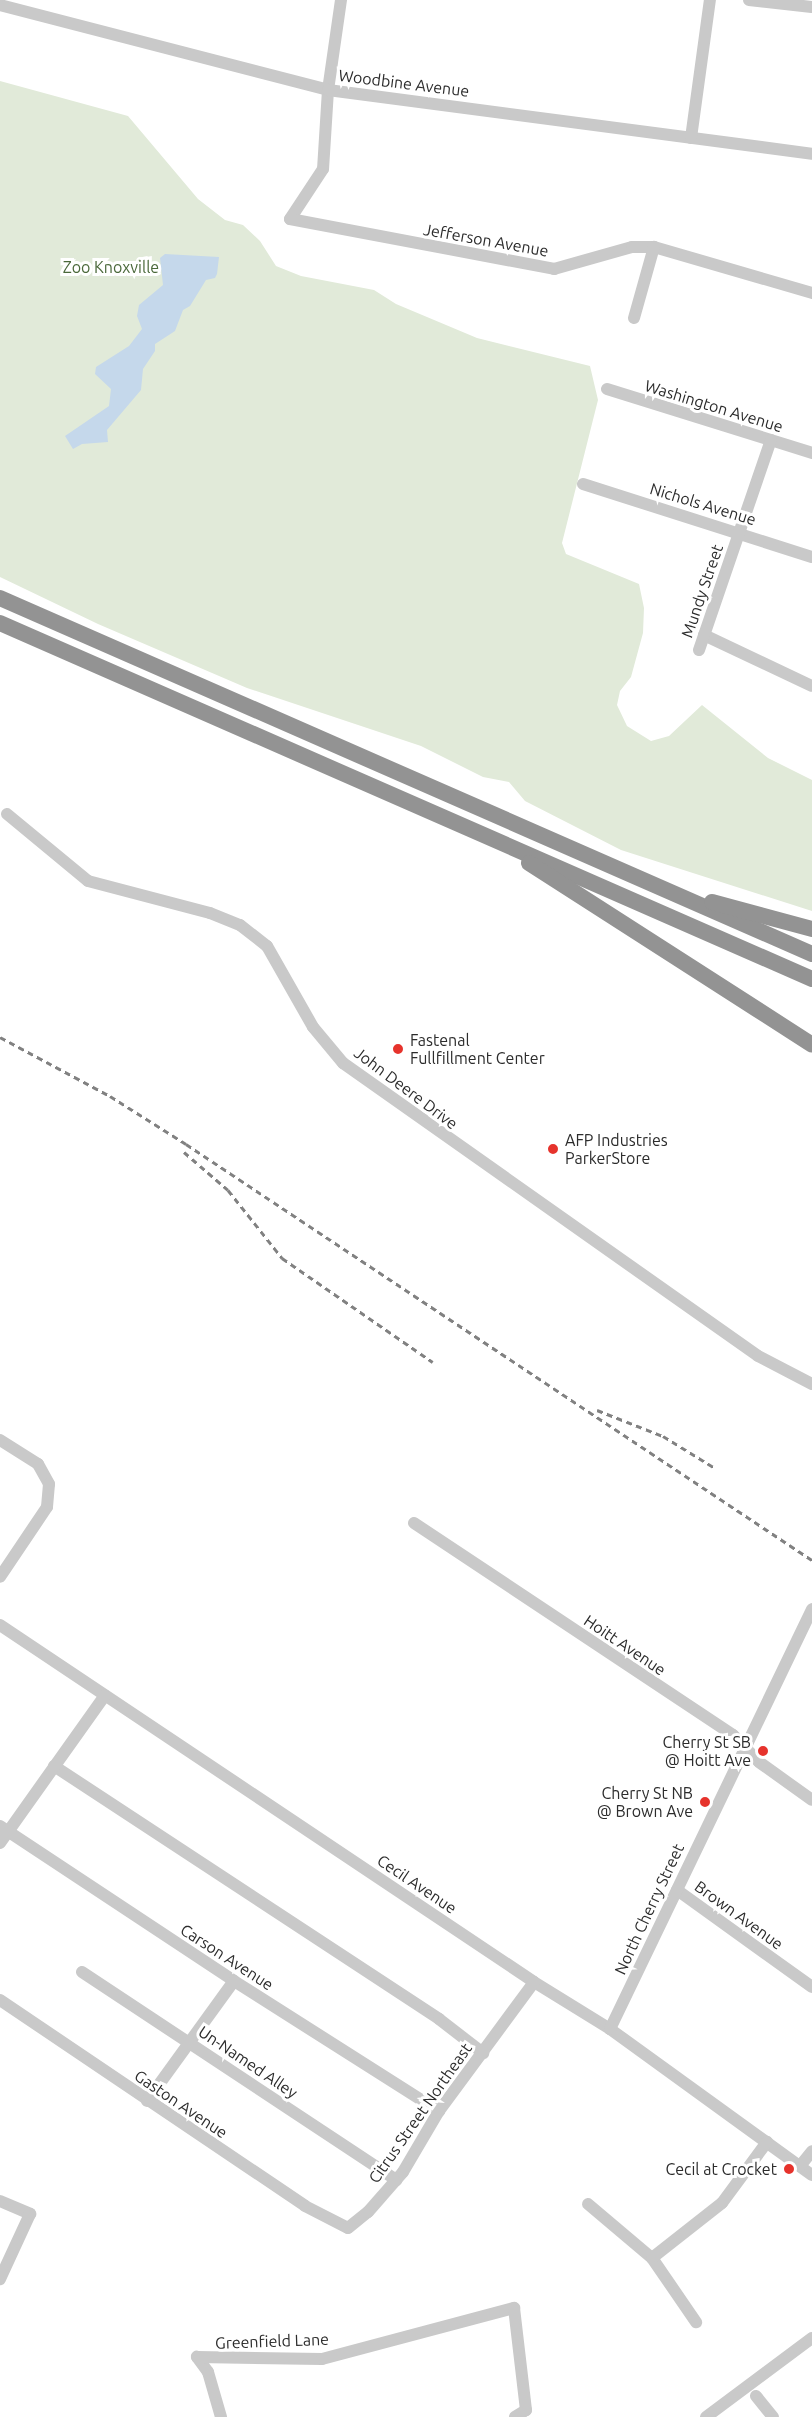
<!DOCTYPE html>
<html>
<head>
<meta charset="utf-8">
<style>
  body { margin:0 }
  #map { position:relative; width:812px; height:2417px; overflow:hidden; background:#fff; font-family:Ubuntu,sans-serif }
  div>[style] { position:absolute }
  .green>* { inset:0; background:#e1ead9 }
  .water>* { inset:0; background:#c5d8eb }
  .minor>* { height:12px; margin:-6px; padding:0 6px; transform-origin:6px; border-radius:6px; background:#c9c9c9 }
  .highway>* { height:16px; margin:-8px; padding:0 8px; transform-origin:8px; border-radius:8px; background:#939393 }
  .rail>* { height:3px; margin-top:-1.5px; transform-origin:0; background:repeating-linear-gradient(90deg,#818181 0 6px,transparent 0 10.5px) }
  .dots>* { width:16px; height:16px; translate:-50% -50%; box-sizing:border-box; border:3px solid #fff; border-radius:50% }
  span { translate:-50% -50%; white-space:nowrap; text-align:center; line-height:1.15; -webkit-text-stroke:6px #fff; paint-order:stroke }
  .street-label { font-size:16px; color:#2c2c2c }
  .park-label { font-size:16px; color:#4a683a }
  .poi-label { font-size:16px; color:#2c2c2c }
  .left { translate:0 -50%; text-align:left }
  .right { translate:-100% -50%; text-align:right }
</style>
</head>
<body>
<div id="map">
  <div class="green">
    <i style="clip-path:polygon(0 81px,128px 116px,198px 199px,225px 220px,243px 225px,260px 241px,276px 266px,301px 276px,374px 290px,396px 304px,477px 338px,590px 366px,598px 400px,562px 543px,566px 554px,639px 584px,644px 608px,643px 633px,631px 677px,620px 691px,617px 705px,627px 726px,651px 741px,669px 736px,702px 705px,768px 758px,812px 780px,812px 911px,621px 850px,525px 801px,509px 782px,483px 777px,421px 746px,247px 688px,98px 624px,0 577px)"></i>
  </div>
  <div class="water">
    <i style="clip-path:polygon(165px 254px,219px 257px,217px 274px,215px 278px,206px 280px,190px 306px,183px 310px,175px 331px,155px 344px,155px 351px,143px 369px,141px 390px,107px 430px,108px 442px,82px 444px,73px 449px,65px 436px,109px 406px,111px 389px,95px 374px,96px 367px,129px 346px,142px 329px,137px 316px,139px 305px,163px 285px,160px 258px)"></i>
  </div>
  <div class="minor">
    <i style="left:341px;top:0;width:91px;rotate:98.2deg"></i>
    <i style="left:328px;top:90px;width:79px;rotate:93.6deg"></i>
    <i style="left:323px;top:169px;width:60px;rotate:123.4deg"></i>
    <i style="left:290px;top:219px;width:269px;rotate:10.7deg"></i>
    <i style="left:554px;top:269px;width:81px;rotate:-15.8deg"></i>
    <i style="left:632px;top:247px;width:22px"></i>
    <i style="left:654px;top:247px;width:165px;rotate:16.2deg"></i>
    <i style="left:749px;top:0;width:63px;rotate:6.3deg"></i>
    <i style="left:0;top:5px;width:339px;rotate:14.5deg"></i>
    <i style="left:328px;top:90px;width:488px;rotate:7.5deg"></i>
    <i style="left:691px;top:138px;width:139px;rotate:-82.2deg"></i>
    <i style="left:634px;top:318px;width:74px;rotate:-74.3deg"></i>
    <i style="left:607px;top:389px;width:215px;rotate:17.3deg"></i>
    <i style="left:583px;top:484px;width:240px;rotate:17.7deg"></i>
    <i style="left:704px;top:635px;width:119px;rotate:25.3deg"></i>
    <i style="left:699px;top:650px;width:222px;rotate:-71.1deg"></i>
    <i style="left:7px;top:814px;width:105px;rotate:39.6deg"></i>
    <i style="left:88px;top:881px;width:126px;rotate:14.7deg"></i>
    <i style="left:210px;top:913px;width:32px;rotate:22deg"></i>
    <i style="left:240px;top:925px;width:34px;rotate:38deg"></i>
    <i style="left:267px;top:946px;width:93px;rotate:60.4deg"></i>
    <i style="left:313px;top:1027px;width:47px;rotate:50.2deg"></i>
    <i style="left:343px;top:1063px;width:508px;rotate:35.22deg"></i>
    <i style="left:758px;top:1356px;width:61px;rotate:27.4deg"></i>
    <i style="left:0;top:1440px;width:45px;rotate:32.3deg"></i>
    <i style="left:38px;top:1464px;width:23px;rotate:61deg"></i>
    <i style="left:49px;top:1484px;width:23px;rotate:95deg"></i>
    <i style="left:47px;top:1507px;width:84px;rotate:123.9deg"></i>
    <i style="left:414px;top:1523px;width:383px;rotate:33.6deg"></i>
    <i style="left:733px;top:1735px;width:37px;rotate:46deg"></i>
    <i style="left:759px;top:1762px;width:65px;rotate:35.6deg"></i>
    <i style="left:0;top:1625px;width:642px;rotate:33.76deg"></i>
    <i style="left:534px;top:1982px;width:89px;rotate:31.7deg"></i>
    <i style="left:610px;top:2029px;width:249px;rotate:35.9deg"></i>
    <i style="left:54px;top:1766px;width:461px;rotate:33.3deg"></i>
    <i style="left:439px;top:2019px;width:56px;rotate:37.7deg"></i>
    <i style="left:0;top:1826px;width:281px;rotate:33.5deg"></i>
    <i style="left:234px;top:1981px;width:243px;rotate:32.4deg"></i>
    <i style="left:0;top:1843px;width:181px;rotate:-54.6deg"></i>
    <i style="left:677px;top:1890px;width:166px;rotate:35.7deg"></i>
    <i style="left:82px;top:1972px;width:377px;rotate:33.5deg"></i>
    <i style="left:0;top:2000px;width:368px;rotate:34deg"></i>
    <i style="left:305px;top:2206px;width:48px;rotate:27.1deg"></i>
    <i style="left:348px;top:2228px;width:26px;rotate:-39deg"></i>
    <i style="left:368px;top:2212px;width:53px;rotate:-48.8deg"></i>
    <i style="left:403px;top:2172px;width:71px;rotate:-59.5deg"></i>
    <i style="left:439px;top:2111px;width:160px;rotate:-53.6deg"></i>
    <i style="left:610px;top:2029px;width:466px;rotate:-64.3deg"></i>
    <i style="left:147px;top:2101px;width:148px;rotate:-54.1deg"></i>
    <i style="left:800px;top:2166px;width:19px;rotate:-51deg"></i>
    <i style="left:0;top:2201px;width:33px;rotate:23deg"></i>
    <i style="left:30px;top:2214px;width:72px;rotate:114.8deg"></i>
    <i style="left:588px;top:2204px;width:84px;rotate:40.2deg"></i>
    <i style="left:652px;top:2258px;width:78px;rotate:55.5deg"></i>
    <i style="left:652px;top:2258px;width:89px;rotate:-38.2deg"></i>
    <i style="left:722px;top:2203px;width:76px;rotate:-53.6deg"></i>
    <i style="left:756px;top:2396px;width:27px;rotate:51deg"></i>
    <i style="left:221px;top:2417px;width:47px;rotate:-106.1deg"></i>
    <i style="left:208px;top:2372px;width:19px;rotate:-126deg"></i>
    <i style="left:197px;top:2357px;width:125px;rotate:0.9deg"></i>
    <i style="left:322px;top:2359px;width:199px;rotate:-14.9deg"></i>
    <i style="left:514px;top:2308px;width:103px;rotate:83.3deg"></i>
    <i style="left:526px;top:2410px;width:13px;rotate:148deg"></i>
    <i style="left:706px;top:2417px;width:132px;rotate:-36.7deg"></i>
  </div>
  <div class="highway">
    <i style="left:0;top:598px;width:887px;rotate:23.67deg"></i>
    <i style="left:0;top:623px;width:887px;rotate:23.67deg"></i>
    <i style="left:529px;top:863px;width:336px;rotate:32.7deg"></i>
    <i style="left:712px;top:902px;width:104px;rotate:15.1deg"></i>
  </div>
  <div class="rail">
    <i style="left:0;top:1037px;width:125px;rotate:28.2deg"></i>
    <i style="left:110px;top:1096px;width:90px;rotate:32.3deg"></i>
    <i style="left:186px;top:1144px;width:752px;rotate:33.61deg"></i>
    <i style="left:184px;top:1152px;width:58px;rotate:40.8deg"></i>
    <i style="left:228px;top:1190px;width:87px;rotate:51.5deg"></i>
    <i style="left:282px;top:1258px;width:183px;rotate:34.6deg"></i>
    <i style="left:597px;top:1410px;width:71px;rotate:21.5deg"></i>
    <i style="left:663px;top:1436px;width:61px;rotate:31.6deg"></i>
  </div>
  <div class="dots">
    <i style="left:398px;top:1049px;background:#e6332c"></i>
    <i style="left:553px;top:1149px;background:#e6332c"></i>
    <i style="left:763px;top:1751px;background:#e6332c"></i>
    <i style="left:705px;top:1802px;background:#e6332c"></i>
    <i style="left:789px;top:2169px;background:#e6332c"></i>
  </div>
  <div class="street-label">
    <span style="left:404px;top:83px;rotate:7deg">Woodbine Avenue</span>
    <span style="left:486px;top:240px;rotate:10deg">Jefferson Avenue</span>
    <span style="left:714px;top:406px;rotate:17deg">Washington Avenue</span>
    <span style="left:703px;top:504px;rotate:17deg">Nichols Avenue</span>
    <span style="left:702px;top:591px;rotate:-71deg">Mundy Street</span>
    <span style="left:406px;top:1088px;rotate:37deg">John Deere Drive</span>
    <span style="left:625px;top:1645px;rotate:34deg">Hoitt Avenue</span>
    <span style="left:417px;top:1884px;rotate:34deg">Cecil Avenue</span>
    <span style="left:649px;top:1909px;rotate:-65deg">North Cherry Street</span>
    <span style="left:739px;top:1915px;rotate:36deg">Brown Avenue</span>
    <span style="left:227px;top:1957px;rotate:33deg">Carson Avenue</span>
    <span style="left:248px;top:2062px;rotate:34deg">Un-Named Alley</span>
    <span style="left:181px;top:2104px;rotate:34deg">Gaston Avenue</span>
    <span style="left:420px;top:2113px;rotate:-55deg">Citrus Street Northeast</span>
    <span style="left:272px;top:2341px;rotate:-2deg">Greenfield Lane</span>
  </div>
  <div class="park-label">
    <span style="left:111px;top:267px">Zoo Knoxville</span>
  </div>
  <div class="poi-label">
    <span class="left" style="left:410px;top:1049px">Fastenal<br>Fullfillment Center</span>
    <span class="left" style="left:565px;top:1149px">AFP Industries<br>ParkerStore</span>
    <span class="right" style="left:751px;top:1751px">Cherry St SB<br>@ Hoitt Ave</span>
    <span class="right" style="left:693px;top:1802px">Cherry St NB<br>@ Brown Ave</span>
    <span class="right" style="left:777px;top:2169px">Cecil at Crocket</span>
  </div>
</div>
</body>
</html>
